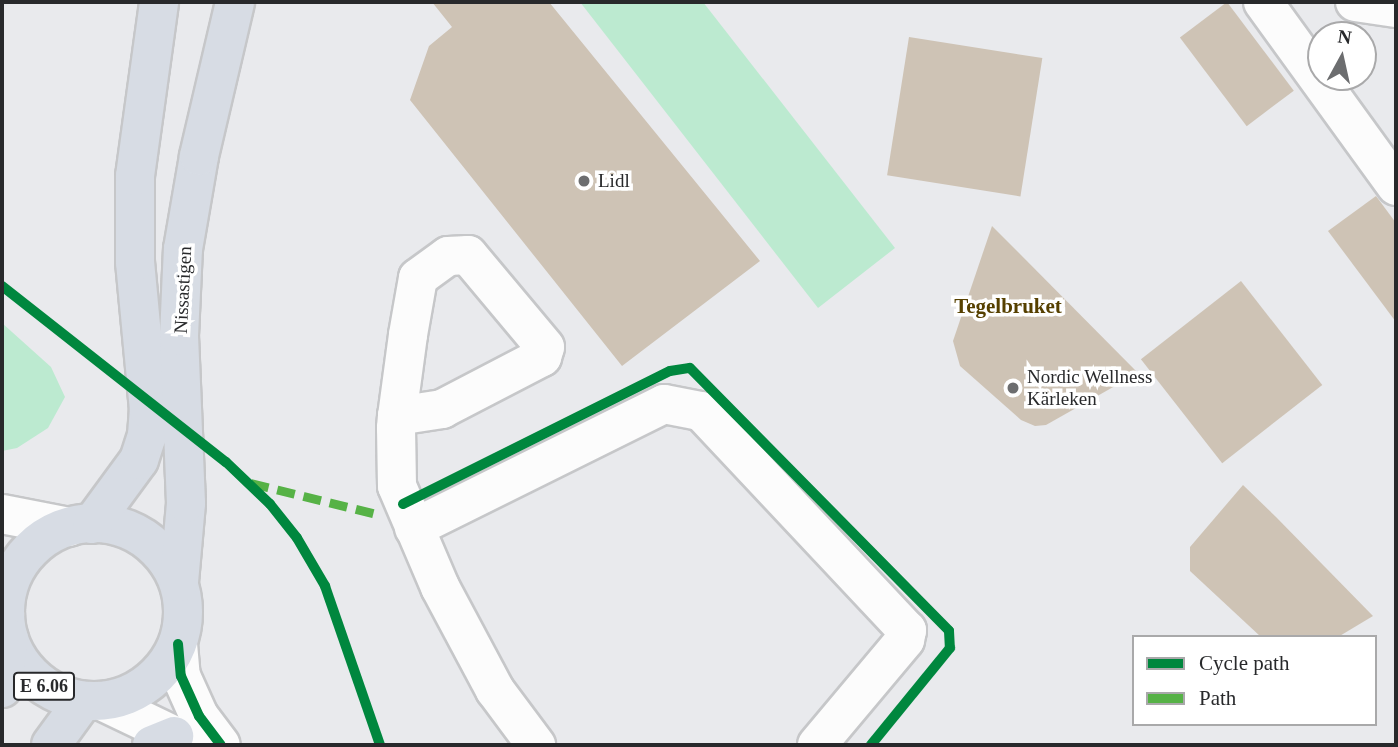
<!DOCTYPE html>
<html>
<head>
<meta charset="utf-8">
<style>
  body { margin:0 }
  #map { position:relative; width:1398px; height:747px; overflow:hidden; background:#e9eaed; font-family:Georgia,serif }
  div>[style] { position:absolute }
  .green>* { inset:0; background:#bcead0 }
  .building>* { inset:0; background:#cec3b5; transform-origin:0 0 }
  .roads { filter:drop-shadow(2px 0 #c6c7c9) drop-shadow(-2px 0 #c6c7c9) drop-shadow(0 2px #c6c7c9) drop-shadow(0 -2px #c6c7c9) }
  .minor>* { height:38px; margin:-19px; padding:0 19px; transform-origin:19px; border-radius:19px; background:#fcfcfc }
  .highway>* { height:38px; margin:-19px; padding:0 19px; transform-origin:19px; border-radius:19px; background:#d7dce4 }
  .highway>.ring { margin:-19px; padding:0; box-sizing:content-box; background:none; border:38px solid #d7dce4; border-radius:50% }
  .quiet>* { height:9px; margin-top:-4.5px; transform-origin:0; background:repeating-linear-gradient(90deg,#56b246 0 18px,transparent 0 27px) }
  .cycleway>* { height:10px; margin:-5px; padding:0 5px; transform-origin:5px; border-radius:5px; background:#00873e }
  .dots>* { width:19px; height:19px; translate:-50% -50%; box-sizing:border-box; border:4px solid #fff; border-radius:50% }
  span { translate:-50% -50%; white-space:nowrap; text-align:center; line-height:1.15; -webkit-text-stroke:7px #fff; paint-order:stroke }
  .shield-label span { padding:2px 5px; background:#fff; border:2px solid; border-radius:5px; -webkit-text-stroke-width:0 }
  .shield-label { font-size:18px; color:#28292b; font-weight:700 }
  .poi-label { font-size:19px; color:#28292b }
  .left { translate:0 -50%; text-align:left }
  .street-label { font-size:19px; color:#28292b }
  .neighbourhood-label { font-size:21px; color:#564000; font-weight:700 }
  .frame { position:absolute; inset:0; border:4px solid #28292b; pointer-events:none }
  .legend { position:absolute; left:1132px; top:635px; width:245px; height:91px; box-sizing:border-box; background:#fff; border:2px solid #a9a9aa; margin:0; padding:9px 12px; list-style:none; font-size:21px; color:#28292b }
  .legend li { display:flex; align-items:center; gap:14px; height:35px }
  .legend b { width:35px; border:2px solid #a9a9aa }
  .north { position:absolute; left:1307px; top:21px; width:70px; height:70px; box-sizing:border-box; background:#fff; border:2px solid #a9a9aa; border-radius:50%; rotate:8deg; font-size:19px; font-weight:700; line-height:28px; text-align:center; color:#28292b }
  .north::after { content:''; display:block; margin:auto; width:24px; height:32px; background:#6c6d6f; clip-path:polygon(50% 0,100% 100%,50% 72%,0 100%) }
</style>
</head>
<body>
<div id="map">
  <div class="green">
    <i style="clip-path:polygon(580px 2px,703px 2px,895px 248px,818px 308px)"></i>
    <i style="clip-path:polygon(2px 323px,51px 367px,65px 397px,48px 428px,17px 448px,2px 451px)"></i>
  </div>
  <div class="building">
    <i style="clip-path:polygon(432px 2px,549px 2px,760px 261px,622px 366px,410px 100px,429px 46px,452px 27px)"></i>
    <i style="left:1227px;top:2px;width:111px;height:59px;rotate:53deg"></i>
    <i style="left:909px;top:37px;width:135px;height:140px;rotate:9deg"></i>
    <i style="clip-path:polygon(1376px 196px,1396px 223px,1396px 322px,1328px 231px)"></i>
    <i style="clip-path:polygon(992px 226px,1018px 252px,1138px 373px,1046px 425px,1035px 426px,1021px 420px,960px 366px,953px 341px)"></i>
    <i style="left:1241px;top:281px;width:132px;height:127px;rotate:52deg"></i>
    <i style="clip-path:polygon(1243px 485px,1276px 517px,1373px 616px,1338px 637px,1261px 637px,1190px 571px,1190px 547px)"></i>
  </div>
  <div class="roads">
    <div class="minor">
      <i style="left:1263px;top:2px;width:227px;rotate:54.1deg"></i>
      <i style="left:1355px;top:2px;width:41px;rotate:8.3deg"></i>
      <i style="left:397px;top:416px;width:46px;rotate:-8.8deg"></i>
      <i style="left:442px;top:409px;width:113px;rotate:-27.5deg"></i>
      <i style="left:542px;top:357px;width:10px;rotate:-73deg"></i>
      <i style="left:545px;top:347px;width:120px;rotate:-129.9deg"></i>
      <i style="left:468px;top:255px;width:20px;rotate:177deg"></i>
      <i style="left:448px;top:256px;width:37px;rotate:144deg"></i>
      <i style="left:418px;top:278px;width:58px;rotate:100deg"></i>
      <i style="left:408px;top:335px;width:82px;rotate:97.7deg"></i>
      <i style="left:397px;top:416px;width:12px;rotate:95deg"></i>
      <i style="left:396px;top:428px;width:58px;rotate:89deg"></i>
      <i style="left:397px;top:486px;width:110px;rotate:66.9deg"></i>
      <i style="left:440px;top:587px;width:117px;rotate:61.9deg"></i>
      <i style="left:495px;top:690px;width:69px;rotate:53.3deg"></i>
      <i style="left:2px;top:514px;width:68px;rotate:11deg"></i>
      <i style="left:414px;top:528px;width:279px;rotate:-26.4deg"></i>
      <i style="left:664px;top:404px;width:38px;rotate:11deg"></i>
      <i style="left:701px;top:411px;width:301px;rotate:46.8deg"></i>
      <i style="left:907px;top:630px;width:10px;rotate:101deg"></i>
      <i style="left:905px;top:640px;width:137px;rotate:130deg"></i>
      <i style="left:2px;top:608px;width:7px;rotate:63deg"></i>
      <i style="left:178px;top:644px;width:32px;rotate:85deg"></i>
      <i style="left:181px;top:676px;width:44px;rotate:65.8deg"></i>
      <i style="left:199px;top:716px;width:36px;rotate:53deg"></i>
      <i style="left:102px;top:701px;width:102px;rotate:25.6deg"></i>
    </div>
    <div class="highway">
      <i class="ring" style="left:5px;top:523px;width:140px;height:140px"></i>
      <i style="left:92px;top:524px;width:79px;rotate:-53.7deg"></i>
      <i style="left:139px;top:460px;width:25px;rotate:-72deg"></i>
      <i style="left:147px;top:436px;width:26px;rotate:-86deg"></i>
      <i style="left:149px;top:410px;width:149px;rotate:-95.4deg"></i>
      <i style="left:135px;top:262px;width:86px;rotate:-90deg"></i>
      <i style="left:135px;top:176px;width:176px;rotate:-82.1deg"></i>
      <i style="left:179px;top:582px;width:79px;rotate:-84.9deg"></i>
      <i style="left:186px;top:503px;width:167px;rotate:-92.4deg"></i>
      <i style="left:179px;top:336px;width:87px;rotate:-87.4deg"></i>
      <i style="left:183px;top:249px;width:94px;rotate:-80.2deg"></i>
      <i style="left:199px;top:156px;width:158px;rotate:-76.8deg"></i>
      <i style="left:2px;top:688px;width:50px;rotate:-82deg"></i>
      <i style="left:51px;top:745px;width:54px;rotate:-54deg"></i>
      <i style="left:152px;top:745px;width:24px;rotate:-22deg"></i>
    </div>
  </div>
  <div class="quiet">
    <i style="left:251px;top:483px;width:130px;rotate:13.8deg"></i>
  </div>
  <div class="cycleway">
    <i style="left:2px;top:286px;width:285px;rotate:38.2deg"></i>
    <i style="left:226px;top:462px;width:61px;rotate:43.7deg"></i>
    <i style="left:270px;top:504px;width:43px;rotate:51.5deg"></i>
    <i style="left:297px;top:538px;width:56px;rotate:59.7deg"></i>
    <i style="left:325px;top:586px;width:168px;rotate:70.9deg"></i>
    <i style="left:403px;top:504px;width:298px;rotate:-26.5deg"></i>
    <i style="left:670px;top:371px;width:20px;rotate:-9deg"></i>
    <i style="left:690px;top:368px;width:369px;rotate:45.4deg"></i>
    <i style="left:949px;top:631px;width:17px;rotate:87deg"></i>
    <i style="left:950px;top:648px;width:125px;rotate:129.2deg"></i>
    <i style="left:178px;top:644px;width:32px;rotate:85deg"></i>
    <i style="left:181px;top:676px;width:44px;rotate:65.8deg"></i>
    <i style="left:199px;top:716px;width:36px;rotate:53deg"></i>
  </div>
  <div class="dots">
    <i style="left:584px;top:181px;background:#6c6d6f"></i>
    <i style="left:1013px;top:388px;background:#6c6d6f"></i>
  </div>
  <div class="shield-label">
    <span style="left:44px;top:686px">E 6.06</span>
  </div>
  <div class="poi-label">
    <span class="left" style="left:598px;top:181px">Lidl</span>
    <span class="left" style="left:1027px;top:388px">Nordic Wellness<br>Kärleken</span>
  </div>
  <div class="street-label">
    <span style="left:183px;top:290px;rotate:-87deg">Nissastigen</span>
  </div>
  <div class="neighbourhood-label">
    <span style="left:1008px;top:306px">Tegelbruket</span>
  </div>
  <div class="frame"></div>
  <ul class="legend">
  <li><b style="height:9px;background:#00873e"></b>Cycle path</li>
  <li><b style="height:9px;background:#56b246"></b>Path</li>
  </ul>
  <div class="north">N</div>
</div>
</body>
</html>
